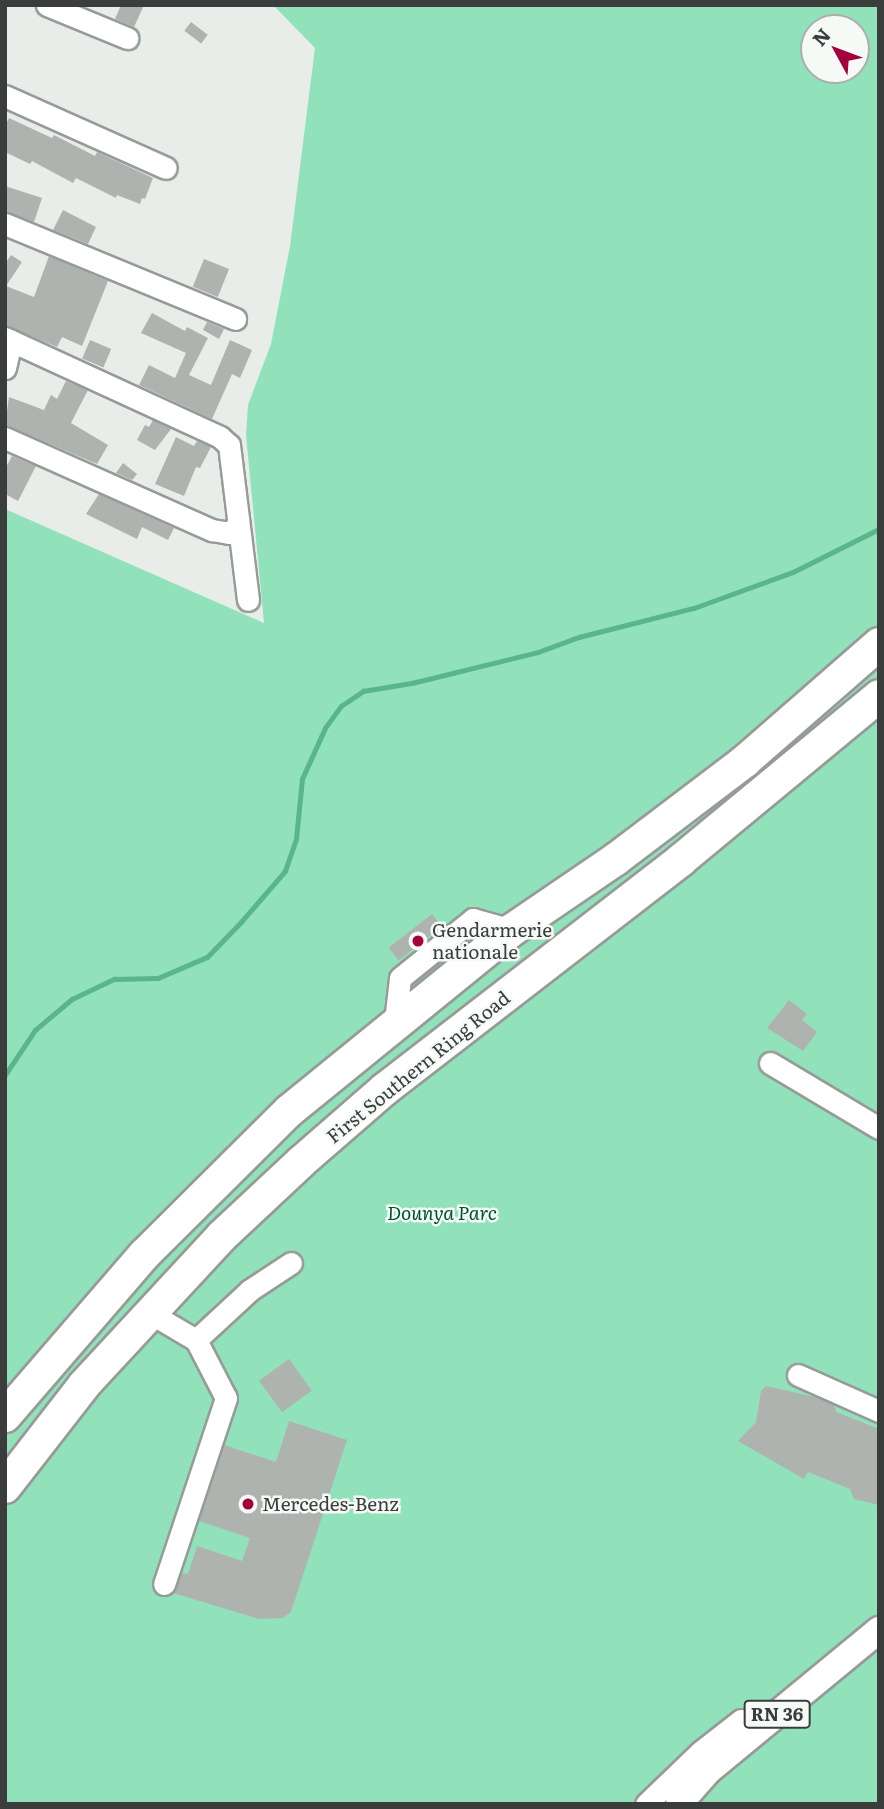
<!DOCTYPE html>
<html>
<head>
<meta charset="utf-8">
<style>
  body { margin:0 }
  #map { position:relative; width:884px; height:1809px; overflow:hidden; background:#e8edea; font-family:Literata,serif }
  div>[style] { position:absolute }
  .green>* { inset:0; background:#91e2ba }
  .stream>* { height:4.5px; margin:-2.25px; padding:0 2.25px; transform-origin:2.25px; border-radius:2.25px; background:#59b58b }
  .building>* { inset:0; background:#aeb3b0; transform-origin:0 0 }
  .roads { filter:drop-shadow(2px 0 #969b98) drop-shadow(-2px 0 #969b98) drop-shadow(0 2px #969b98) drop-shadow(0 -2px #969b98) }
  .minor>* { height:21px; margin:-10.5px; padding:0 10.5px; transform-origin:10.5px; border-radius:10.5px; background:#fff }
  .major>* { height:26px; margin:-13px; padding:0 13px; transform-origin:13px; border-radius:13px; background:#fff }
  .highway>* { height:32px; margin:-16px; padding:0 16px; transform-origin:16px; border-radius:16px; background:#fff }
  .dots>* { width:19px; height:19px; translate:-50% -50%; box-sizing:border-box; border:4px solid #f5faf7; border-radius:50% }
  span { translate:-50% -50%; white-space:nowrap; text-align:center; line-height:1.15; -webkit-text-stroke:5px #f5faf7; paint-order:stroke }
  .shield-label span { padding:2px 5px; background:#f5faf7; border:2px solid; border-radius:5px; -webkit-text-stroke-width:0 }
  .shield-label { font-size:18px; color:#3b3d3c; font-weight:700 }
  .poi-label { font-size:19px; color:#3b3d3c }
  .left { translate:0 -50%; text-align:left }
  .street-label { font-size:19px; color:#3b3d3c }
  .park-label { font-size:19px; color:#005034; font-style:italic }
  .frame { position:absolute; inset:0; border:7px solid #3b3d3c; pointer-events:none }
  .north { position:absolute; left:800px; top:14px; width:70px; height:70px; box-sizing:border-box; background:#f5faf7; border:2px solid #abaeac; border-radius:50%; rotate:311deg; font-size:19px; font-weight:700; line-height:28px; text-align:center; color:#3b3d3c }
  .north::after { content:''; display:block; margin:auto; width:24px; height:32px; background:#a2033c; clip-path:polygon(50% 0,100% 100%,50% 72%,0 100%) }
</style>
</head>
<body>
<div id="map">
  <div class="green">
    <i style="clip-path:polygon(evenodd,273px 5px,879px 5px,879px 1804px,5px 1804px,5px 509px,264px 623px,246px 435px,248px 405px,271px 344px,290px 246px,315px 48px,273px 5px,814px 28px,856px 28px,856px 70px,814px 70px,814px 28px)"></i>
  </div>
  <div class="stream">
    <i style="left:5px;top:1075px;width:54px;rotate:-56.3deg"></i>
    <i style="left:35px;top:1030px;width:48px;rotate:-40deg"></i>
    <i style="left:72px;top:999px;width:47px;rotate:-25.5deg"></i>
    <i style="left:114px;top:979px;width:44px;rotate:-1.3deg"></i>
    <i style="left:158px;top:978px;width:53px;rotate:-23.2deg"></i>
    <i style="left:207px;top:957px;width:49px;rotate:-45.8deg"></i>
    <i style="left:241px;top:922px;width:67px;rotate:-49.2deg"></i>
    <i style="left:285px;top:871px;width:34px;rotate:-71deg"></i>
    <i style="left:296px;top:839px;width:60px;rotate:-84.3deg"></i>
    <i style="left:302px;top:779px;width:56px;rotate:-65.7deg"></i>
    <i style="left:325px;top:728px;width:27px;rotate:-54deg"></i>
    <i style="left:341px;top:706px;width:27px;rotate:-34deg"></i>
    <i style="left:363px;top:691px;width:50px;rotate:-9.3deg"></i>
    <i style="left:412px;top:683px;width:130px;rotate:-13.8deg"></i>
    <i style="left:538px;top:652px;width:44px;rotate:-20.1deg"></i>
    <i style="left:579px;top:637px;width:119px;rotate:-14.2deg"></i>
    <i style="left:694px;top:608px;width:105px;rotate:-20deg"></i>
    <i style="left:793px;top:572px;width:96px;rotate:-26.6deg"></i>
  </div>
  <div class="building">
    <i style="clip-path:polygon(121px 5px,144px 5px,134px 27px,115px 19px)"></i>
    <i style="left:191px;top:22px;width:21px;height:11px;rotate:37deg"></i>
    <i style="clip-path:polygon(9px 118px,52px 138px,54px 135px,95px 156px,97px 152px,153px 178px,145px 199px,142px 198px,140px 204px,117px 195px,116px 198px,76px 178px,73px 183px,32px 161px,30px 164px,5px 152px,5px 126px)"></i>
    <i style="clip-path:polygon(5px 186px,42px 198px,34px 222px,5px 211px)"></i>
    <i style="clip-path:polygon(63px 210px,96px 227px,88px 244px,53px 230px)"></i>
    <i style="clip-path:polygon(11px 255px,22px 262px,6px 286px,34px 297px,49px 256px,108px 281px,82px 346px,62px 337px,57px 347px,5px 325px,5px 264px)"></i>
    <i style="left:204px;top:259px;width:27px;height:30px;rotate:22deg"></i>
    <i style="clip-path:polygon(152px 313px,185px 331px,187px 327px,208px 338px,189px 375px,211px 385px,230px 340px,252px 350px,240px 378px,232px 374px,212px 419px,139px 385px,149px 365px,175px 378px,186px 353px,141px 333px)"></i>
    <i style="clip-path:polygon(207px 322px,224px 329px,219px 339px,203px 330px)"></i>
    <i style="left:90px;top:340px;width:23px;height:20px;rotate:23deg"></i>
    <i style="clip-path:polygon(66px 381px,88px 390px,71px 423px,108px 445px,97px 464px,5px 425px,9px 397px,44px 410px,51px 395px,57px 399px)"></i>
    <i style="clip-path:polygon(153px 420px,171px 429px,155px 450px,137px 440px,145px 425px,149px 427px)"></i>
    <i style="clip-path:polygon(176px 437px,194px 446px,197px 441px,211px 447px,200px 468px,196px 467px,184px 496px,155px 484px)"></i>
    <i style="clip-path:polygon(12px 456px,36px 466px,18px 501px,5px 494px,5px 469px)"></i>
    <i style="clip-path:polygon(123px 463px,137px 474px,132px 480px,116px 473px)"></i>
    <i style="clip-path:polygon(99px 494px,174px 528px,168px 540px,142px 527px,137px 539px,86px 514px)"></i>
    <i style="left:432px;top:914px;width:16px;height:55px;rotate:52deg"></i>
    <i style="clip-path:polygon(789px 1000px,807px 1014px,802px 1020px,817px 1032px,803px 1051px,767px 1028px)"></i>
    <i style="left:289px;top:1359px;width:39px;height:37px;rotate:54deg"></i>
    <i style="clip-path:polygon(766px 1386px,815px 1397px,834px 1405px,836px 1412px,879px 1429px,879px 1505px,854px 1499px,850px 1489px,808px 1472px,804px 1479px,738px 1441px,756px 1422px,761px 1391px)"></i>
    <i style="clip-path:polygon(289px 1421px,347px 1440px,291px 1612px,283px 1618px,259px 1619px,173px 1593px,182px 1573px,188px 1574px,197px 1546px,242px 1561px,250px 1538px,199px 1521px,224px 1445px,276px 1462px)"></i>
  </div>
  <div class="roads">
    <div class="minor">
      <i style="left:47px;top:5px;width:87px;rotate:22.4deg"></i>
      <i style="left:5px;top:96px;width:176px;rotate:24.1deg"></i>
      <i style="left:5px;top:224px;width:249px;rotate:22.4deg"></i>
      <i style="left:5px;top:338px;width:237px;rotate:24.7deg"></i>
      <i style="left:220px;top:437px;width:12px;rotate:42deg"></i>
      <i style="left:229px;top:445px;width:156px;rotate:83deg"></i>
      <i style="left:5px;top:368px;width:28px;rotate:-77deg"></i>
      <i style="left:5px;top:438px;width:227px;rotate:24deg"></i>
      <i style="left:212px;top:530px;width:17px;rotate:10deg"></i>
      <i style="left:229px;top:533px;width:12px;rotate:-42deg"></i>
      <i style="left:395px;top:1022px;width:44px;rotate:-83.5deg"></i>
      <i style="left:400px;top:978px;width:94px;rotate:-38.9deg"></i>
      <i style="left:473px;top:919px;width:41px;rotate:15.8deg"></i>
      <i style="left:770px;top:1063px;width:127px;rotate:30.8deg"></i>
      <i style="left:150px;top:1313px;width:53px;rotate:30.4deg"></i>
      <i style="left:196px;top:1340px;width:65px;rotate:62.7deg"></i>
      <i style="left:226px;top:1398px;width:196px;rotate:108.4deg"></i>
      <i style="left:196px;top:1340px;width:74px;rotate:-42.8deg"></i>
      <i style="left:250px;top:1290px;width:49px;rotate:-33.4deg"></i>
      <i style="left:798px;top:1375px;width:89px;rotate:24deg"></i>
      <i style="left:646px;top:1804px;width:75px;rotate:-43.9deg"></i>
      <i style="left:700px;top:1752px;width:52px;rotate:-38deg"></i>
    </div>
    <div class="major">
      <i style="left:679px;top:1804px;width:44px;rotate:-48.7deg"></i>
      <i style="left:708px;top:1771px;width:222px;rotate:-39.5deg"></i>
    </div>
    <div class="highway">
      <i style="left:5px;top:1416px;width:214px;rotate:-49.2deg"></i>
      <i style="left:145px;top:1254px;width:203px;rotate:-44.8deg"></i>
      <i style="left:289px;top:1111px;width:287px;rotate:-39.1deg"></i>
      <i style="left:512px;top:930px;width:126px;rotate:-34.3deg"></i>
      <i style="left:616px;top:859px;width:162px;rotate:-37.2deg"></i>
      <i style="left:745px;top:761px;width:178px;rotate:-41.1deg"></i>
      <i style="left:5px;top:1487px;width:129px;rotate:-52.2deg"></i>
      <i style="left:84px;top:1385px;width:203px;rotate:-47.2deg"></i>
      <i style="left:222px;top:1236px;width:108px;rotate:-43.1deg"></i>
      <i style="left:301px;top:1162px;width:111px;rotate:-41deg"></i>
      <i style="left:385px;top:1089px;width:374px;rotate:-37.7deg"></i>
      <i style="left:681px;top:860px;width:257px;rotate:-39.6deg"></i>
    </div>
  </div>
  <div class="dots">
    <i style="left:418px;top:941px;background:#a2033c"></i>
    <i style="left:248px;top:1504px;background:#a2033c"></i>
  </div>
  <div class="shield-label">
    <span style="left:777px;top:1714px">RN 36</span>
  </div>
  <div class="poi-label">
    <span class="left" style="left:432px;top:941px">Gendarmerie<br>nationale</span>
    <span class="left" style="left:262px;top:1504px">Mercedes-Benz</span>
  </div>
  <div class="street-label">
    <span style="left:418px;top:1067px;rotate:-39deg">First Southern Ring Road</span>
  </div>
  <div class="park-label">
    <span style="left:442px;top:1213px">Dounya Parc</span>
  </div>
  <div class="frame"></div>
  <div class="north">N</div>
</div>
</body>
</html>
